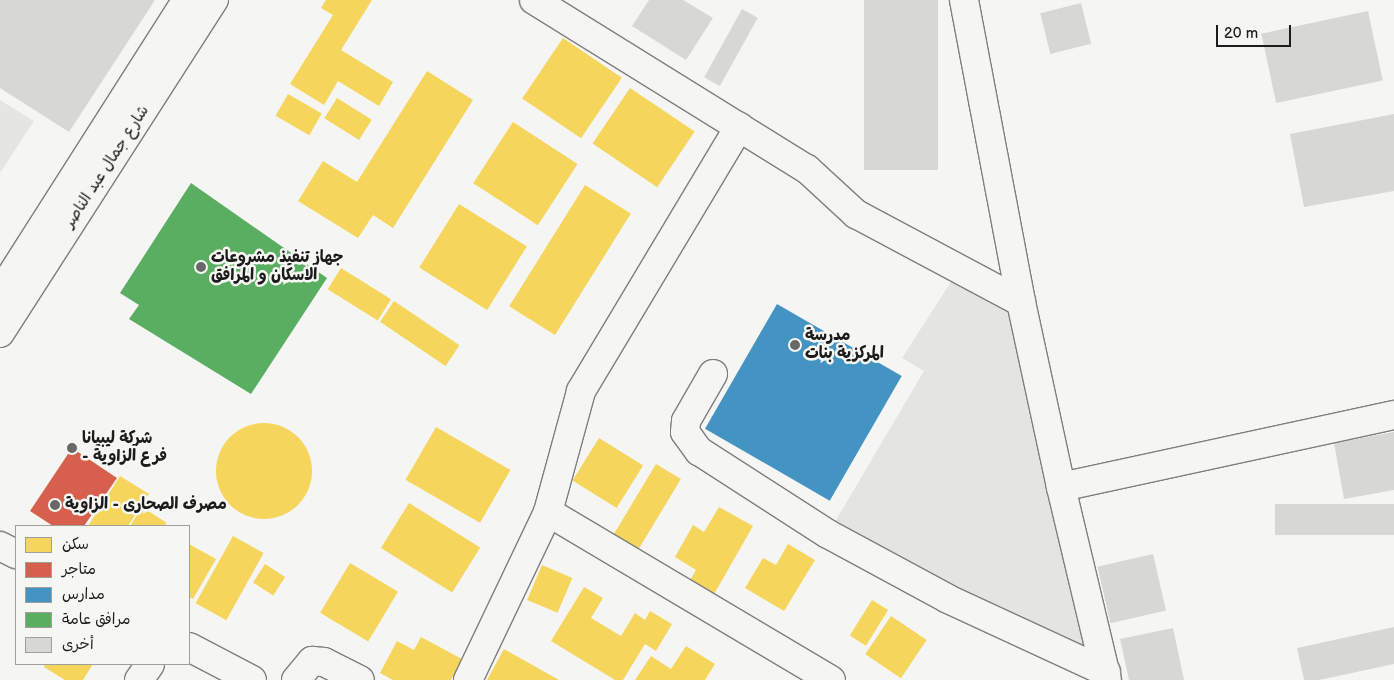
<!DOCTYPE html>
<html>
<head>
<meta charset="utf-8">
<style>
  body { margin:0 }
  #map { position:relative; width:1394px; height:680px; overflow:hidden; background:#f5f5f3; font-family:"Balsamiq Sans","Playpen Sans Arabic",sans-serif }
  div>[style] { position:absolute }
  .built>* { inset:0; background:#e5e5e2 }
  .green>* { inset:0; background:#e4e4e1 }
  .homes>* { inset:0; background:#f6d55c; transform-origin:0 0 }
  .round { border-radius:50% }
  .shops>* { inset:0; background:#d6604d }
  .schools>* { inset:0; background:#4393c3; transform-origin:0 0 }
  .public>* { inset:0; background:#5aae61 }
  .building>* { inset:0; background:#d7d7d6; transform-origin:0 0 }
  .roads { filter:drop-shadow(1px 0 #7e7e7d) drop-shadow(-1px 0 #7e7e7d) drop-shadow(0 1px #7e7e7d) drop-shadow(0 -1px #7e7e7d) }
  .minor>* { height:28px; margin:-14px; padding:0 14px; transform-origin:14px; border-radius:14px; background:#f5f5f3 }
  .major>* { height:28px; margin:-14px; padding:0 14px; transform-origin:14px; border-radius:14px; background:#f5f5f3 }
  .dots>* { width:14px; height:14px; translate:-50% -50%; box-sizing:border-box; border:2px solid #f6f6f2; border-radius:50% }
  span { translate:-50% -50%; white-space:nowrap; text-align:center; line-height:1.15; -webkit-text-stroke:5px #f6f6f2; paint-order:stroke }
  .street-label { font-size:16px; color:#1c1c1c }
  .poi-label { font-size:16px; color:#1c1c1c; font-weight:700 }
  .left { translate:0 -50%; text-align:left }
  .legend { position:absolute; left:15px; top:525px; width:175px; height:140px; box-sizing:border-box; background:#f6f6f2; border:1px solid #9f9f9c; margin:0; padding:6px 9px; list-style:none; font-size:15px; color:#1c1c1c }
  .legend li { display:flex; align-items:center; gap:10px; height:25px }
  .legend b { width:25px; border:1px solid #9f9f9c }
  .scale { position:absolute; left:1216px; top:25px; width:75px; height:22px; box-sizing:border-box; border:2px solid #1c1c1c; border-top:0; padding-left:6px; font-size:15px; line-height:18px; white-space:nowrap; color:#1c1c1c; -webkit-text-stroke:4px #f6f6f2; paint-order:stroke }
</style>
</head>
<body>
<div id="map">
  <div class="built">
    <i style="clip-path:polygon(0 100px,34px 121px,0 173px)"></i>
  </div>
  <div class="green">
    <i style="clip-path:polygon(958px 271px,1019px 303px,1105px 672px,829px 532px,924px 371px,902px 358px)"></i>
  </div>
  <div class="homes">
    <i style="clip-path:polygon(326px 0,372px 0,341px 50px,393px 82px,379px 106px,338px 81px,324px 105px,290px 84px,333px 15px,321px 8px)"></i>
    <i style="left:563px;top:38px;width:71px;height:73px;rotate:34deg"></i>
    <i style="clip-path:polygon(427px 71px,473px 100px,393px 228px,373px 215px,358px 238px,298px 201px,323px 161px,357px 182px)"></i>
    <i style="left:630px;top:88px;width:78px;height:67px;rotate:34deg"></i>
    <i style="left:288px;top:94px;width:39px;height:25px;rotate:30deg"></i>
    <i style="left:337px;top:98px;width:41px;height:24px;rotate:32deg"></i>
    <i style="left:513px;top:122px;width:77px;height:73px;rotate:33deg"></i>
    <i style="left:585px;top:185px;width:54px;height:143px;rotate:32deg"></i>
    <i style="left:459px;top:204px;width:80px;height:75px;rotate:32deg"></i>
    <i style="left:341px;top:268px;width:59px;height:25px;rotate:32deg"></i>
    <i style="left:394px;top:301px;width:79px;height:25px;rotate:34deg"></i>
    <i class="round" style="left:216px;top:423px;width:96px;height:96px"></i>
    <i style="left:436px;top:427px;width:86px;height:61px;rotate:30deg"></i>
    <i style="left:599px;top:438px;width:52px;height:50px;rotate:32deg"></i>
    <i style="left:656px;top:464px;width:29px;height:90px;rotate:31deg"></i>
    <i style="clip-path:polygon(120px 476px,149px 494px,128px 526px,88px 526px)"></i>
    <i style="left:409px;top:503px;width:84px;height:53px;rotate:32deg"></i>
    <i style="clip-path:polygon(142px 507px,167px 523px,164px 526px,130px 526px)"></i>
    <i style="clip-path:polygon(719px 507px,753px 526px,713px 596px,689px 582px,696px 570px,675px 557px,693px 525px,704px 532px)"></i>
    <i style="left:233px;top:536px;width:35px;height:77px;rotate:29deg"></i>
    <i style="clip-path:polygon(189px 544px,216px 559px,193px 599px,189px 597px)"></i>
    <i style="clip-path:polygon(788px 544px,815px 560px,784px 611px,745px 588px,763px 558px,776px 565px)"></i>
    <i style="left:350px;top:563px;width:56px;height:58px;rotate:31deg"></i>
    <i style="left:265px;top:564px;width:24px;height:22px;rotate:33deg"></i>
    <i style="left:542px;top:565px;width:33px;height:38px;rotate:23deg"></i>
    <i style="clip-path:polygon(584px 587px,603px 598px,591px 618px,621px 636px,635px 613px,645px 620px,650px 611px,672px 624px,656px 651px,645px 644px,623px 680px,615px 680px,551px 641px)"></i>
    <i style="left:872px;top:600px;width:19px;height:42px;rotate:32deg"></i>
    <i style="left:891px;top:616px;width:43px;height:46px;rotate:34deg"></i>
    <i style="clip-path:polygon(421px 637px,462px 659px,451px 680px,393px 680px,380px 673px,397px 641px,414px 650px)"></i>
    <i style="clip-path:polygon(686px 646px,715px 664px,705px 680px,635px 680px,651px 656px,671px 669px)"></i>
    <i style="clip-path:polygon(504px 649px,559px 680px,487px 680px)"></i>
    <i style="clip-path:polygon(45px 664px,93px 664px,83px 680px,65px 680px,44px 667px)"></i>
  </div>
  <div class="shops">
    <i style="clip-path:polygon(72px 448px,117px 478px,84px 526px,53px 526px,30px 511px)"></i>
  </div>
  <div class="schools">
    <i style="left:777px;top:304px;width:144px;height:144px;rotate:30deg"></i>
  </div>
  <div class="public">
    <i style="clip-path:polygon(191px 183px,327px 278px,251px 394px,129px 319px,139px 305px,120px 293px)"></i>
  </div>
  <div class="building">
    <i style="clip-path:polygon(0 0,155px 0,69px 132px,0 88px)"></i>
    <i style="clip-path:polygon(649px 0,683px 0,713px 18px,686px 60px,632px 26px)"></i>
    <i style="left:864px;top:0;width:74px;height:170px"></i>
    <i style="left:1081px;top:3px;width:42px;height:42px;rotate:76deg"></i>
    <i style="left:742px;top:9px;width:18px;height:78px;rotate:29deg"></i>
    <i style="left:1368px;top:11px;width:71px;height:109px;rotate:78deg"></i>
    <i style="clip-path:polygon(1394px 114px,1394px 191px,1304px 207px,1290px 134px)"></i>
    <i style="clip-path:polygon(1394px 432px,1394px 490px,1344px 499px,1334px 443px)"></i>
    <i style="left:1394px;top:504px;width:31px;height:119px;rotate:90deg"></i>
    <i style="left:1153px;top:554px;width:58px;height:57px;rotate:77deg"></i>
    <i style="clip-path:polygon(1394px 627px,1394px 664px,1319px 680px,1304px 680px,1297px 648px)"></i>
    <i style="clip-path:polygon(1173px 628px,1184px 680px,1129px 680px,1120px 639px)"></i>
  </div>
  <div class="roads">
    <div class="minor">
      <i style="left:534px;top:0;width:321px;rotate:31.8deg"></i>
      <i style="left:807px;top:169px;width:67px;rotate:42.6deg"></i>
      <i style="left:856px;top:214px;width:187px;rotate:28.1deg"></i>
      <i style="left:964px;top:0;width:307px;rotate:79.3deg"></i>
      <i style="left:1021px;top:302px;width:189px;rotate:77.8deg"></i>
      <i style="left:1061px;top:487px;width:198px;rotate:76.6deg"></i>
      <i style="left:713px;top:374px;width:54px;rotate:119.9deg"></i>
      <i style="left:686px;top:421px;width:11px;rotate:95deg"></i>
      <i style="left:685px;top:432px;width:24px;rotate:54deg"></i>
      <i style="left:699px;top:451px;width:153px;rotate:32.8deg"></i>
      <i style="left:828px;top:534px;width:136px;rotate:28.4deg"></i>
      <i style="left:948px;top:599px;width:174px;rotate:24.8deg"></i>
      <i style="left:1061px;top:487px;width:341px;rotate:-12.2deg"></i>
      <i style="left:548px;top:512px;width:329px;rotate:30.7deg"></i>
      <i style="left:0;top:546px;width:18px;rotate:27deg"></i>
      <i style="left:189px;top:647px;width:71px;rotate:27.6deg"></i>
      <i style="left:139px;top:680px;width:19px;rotate:-55deg"></i>
      <i style="left:296px;top:680px;width:25px;rotate:-50deg"></i>
      <i style="left:312px;top:661px;width:12px;rotate:5deg"></i>
      <i style="left:324px;top:662px;width:40px;rotate:26.6deg"></i>
      <i style="left:468px;top:680px;width:186px;rotate:-64.5deg"></i>
      <i style="left:548px;top:512px;width:125px;rotate:-74.7deg"></i>
      <i style="left:581px;top:391px;width:308px;rotate:-59.1deg"></i>
    </div>
    <div class="major">
      <i style="left:0;top:293px;width:348px;rotate:-57.5deg"></i>
      <i style="left:0;top:333px;width:396px;rotate:-57.3deg"></i>
    </div>
  </div>
  <div class="dots">
    <i style="left:201px;top:267px;background:#686867"></i>
    <i style="left:795px;top:345px;background:#686867"></i>
    <i style="left:72px;top:448px;background:#686867"></i>
    <i style="left:55px;top:505px;background:#686867"></i>
  </div>
  <div class="street-label">
    <span style="left:107px;top:167px;rotate:-57deg">شارع جمال عبد الناصر</span>
  </div>
  <div class="poi-label">
    <span class="left" style="left:211px;top:267px">جهاز تنفيذ مشروعات<br>الاسكان و المرافق</span>
    <span class="left" style="left:805px;top:345px">مدرسة<br>المركزية بنات</span>
    <span class="left" style="left:82px;top:448px">شركة ليبيانا<br>- فرع الزاوية</span>
    <span class="left" style="left:65px;top:505px">مصرف الصحارى - الزاوية</span>
  </div>
  <ul class="legend">
  <li><b style="height:14px;background:#f6d55c"></b>سكن</li>
  <li><b style="height:14px;background:#d6604d"></b>متاجر</li>
  <li><b style="height:14px;background:#4393c3"></b>مدارس</li>
  <li><b style="height:14px;background:#5aae61"></b>مرافق عامة</li>
  <li><b style="height:14px;background:#d7d7d6"></b>أخرى</li>
  </ul>
  <div class="scale">20 m</div>
</div>
</body>
</html>
